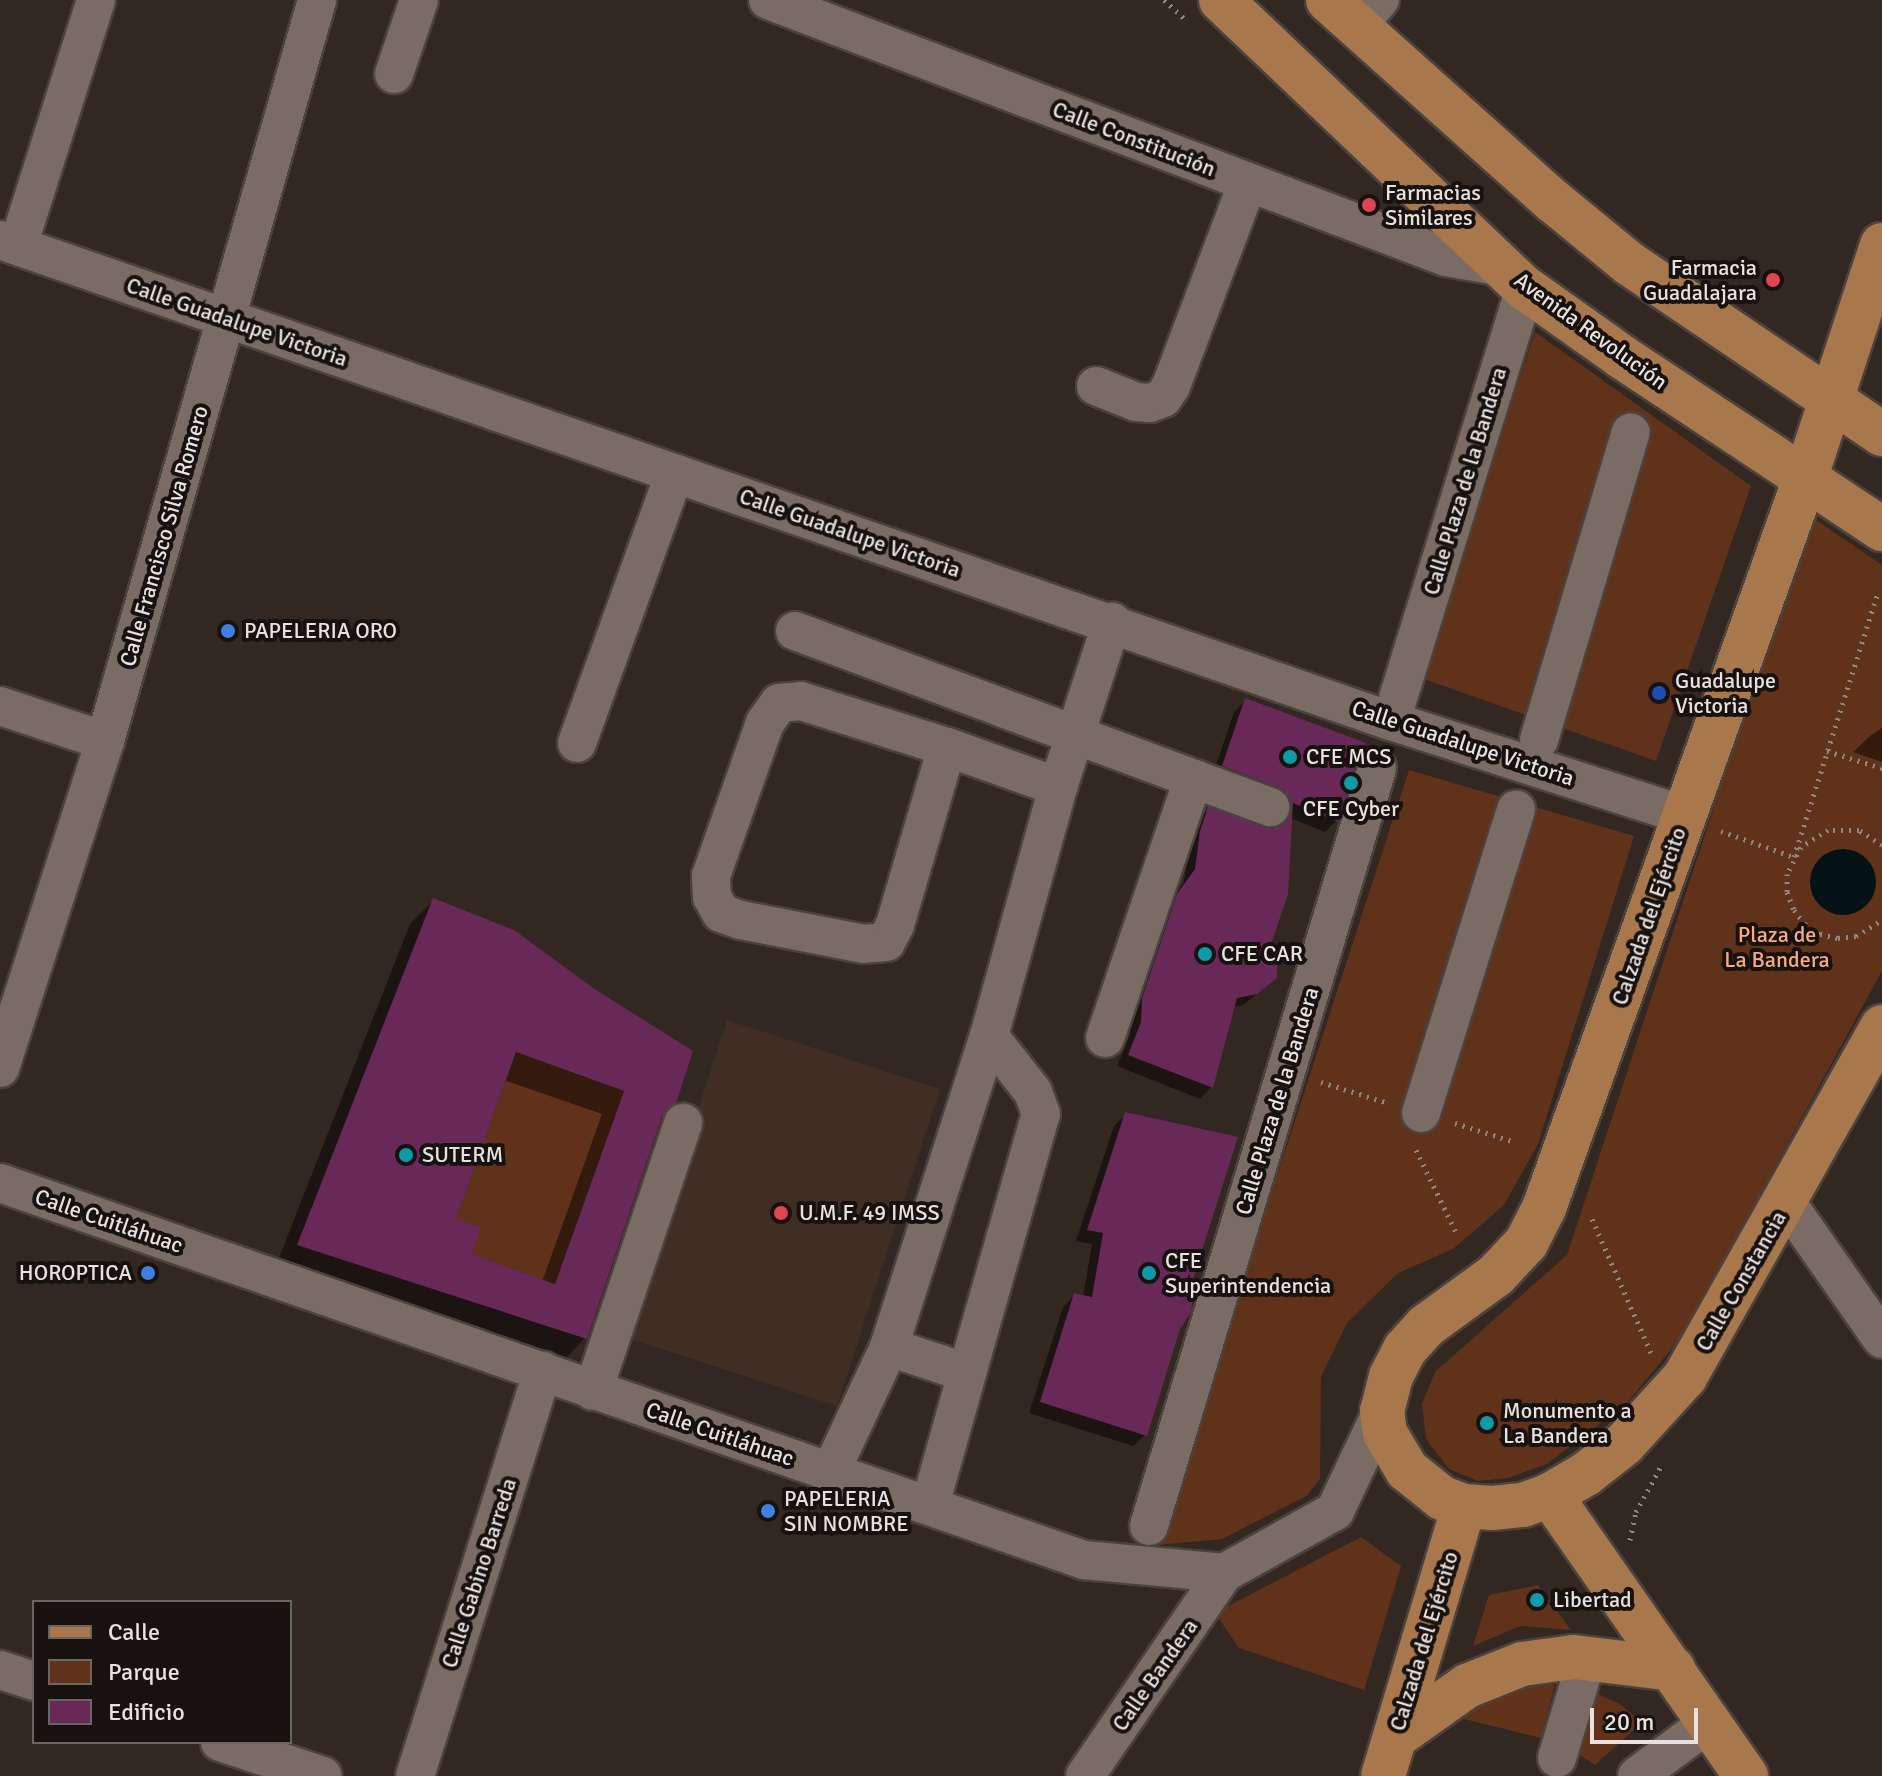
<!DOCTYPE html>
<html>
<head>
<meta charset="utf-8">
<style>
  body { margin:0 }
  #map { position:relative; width:1882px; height:1776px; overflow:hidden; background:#332721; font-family:Signika,sans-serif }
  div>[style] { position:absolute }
  .built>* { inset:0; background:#402e25; transform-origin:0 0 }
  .green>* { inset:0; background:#603219 }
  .water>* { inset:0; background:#041115 }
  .round { border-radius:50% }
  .shadow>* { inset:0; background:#0007 }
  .building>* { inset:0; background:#682958 }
  .path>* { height:5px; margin-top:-2.5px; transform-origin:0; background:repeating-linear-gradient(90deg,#918782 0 2px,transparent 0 8px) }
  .roads { filter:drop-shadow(2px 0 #4c423d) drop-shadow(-2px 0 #4c423d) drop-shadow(0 2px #4c423d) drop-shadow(0 -2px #4c423d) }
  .minor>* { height:38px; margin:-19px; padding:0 19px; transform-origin:19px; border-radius:19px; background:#7a6c65 }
  .major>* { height:44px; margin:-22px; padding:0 22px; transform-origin:22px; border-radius:22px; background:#a8774c }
  .dots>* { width:22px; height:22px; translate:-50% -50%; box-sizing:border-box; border:4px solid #17120f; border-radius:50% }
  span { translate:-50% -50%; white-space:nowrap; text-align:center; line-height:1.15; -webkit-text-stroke:8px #17120f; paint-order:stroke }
  .street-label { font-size:22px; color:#e9e1dd }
  .poi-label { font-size:22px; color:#e9e1dd }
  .left { translate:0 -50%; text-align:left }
  .right { translate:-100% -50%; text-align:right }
  .park-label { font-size:22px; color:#fbaa80 }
  .legend { position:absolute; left:32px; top:1600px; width:260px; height:144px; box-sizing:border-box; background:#17120f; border:2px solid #6b6561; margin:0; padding:10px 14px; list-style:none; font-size:24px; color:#e9e1dd }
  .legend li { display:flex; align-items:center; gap:16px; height:40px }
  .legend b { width:40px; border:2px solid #6b6561 }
  .scale { position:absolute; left:1590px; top:1708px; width:108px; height:36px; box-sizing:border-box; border:4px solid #e9e1dd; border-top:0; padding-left:10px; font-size:24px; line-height:28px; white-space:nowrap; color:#e9e1dd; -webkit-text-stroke:6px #17120f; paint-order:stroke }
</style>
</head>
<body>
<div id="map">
  <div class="built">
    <i style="left:727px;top:1020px;width:224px;height:333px;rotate:18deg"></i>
  </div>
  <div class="green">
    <i style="clip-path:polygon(1535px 332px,1751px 486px,1656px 761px,1421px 678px)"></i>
    <i style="clip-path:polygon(1816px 520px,1882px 565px,1882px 971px,1683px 1335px,1627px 1403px,1547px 1464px,1508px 1478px,1478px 1481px,1449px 1469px,1426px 1439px,1422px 1404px,1435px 1372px,1567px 1255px,1740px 728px)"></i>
    <i style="clip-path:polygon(1409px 770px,1634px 836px,1538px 1144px,1504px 1205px,1453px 1249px,1398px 1273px,1347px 1323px,1321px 1377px,1320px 1479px,1306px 1496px,1222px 1539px,1157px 1545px)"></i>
    <i style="clip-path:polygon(516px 1052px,624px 1091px,555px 1284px,472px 1254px,480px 1228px,456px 1219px)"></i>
    <i style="clip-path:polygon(1361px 1537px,1401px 1566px,1364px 1690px,1239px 1648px,1215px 1613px)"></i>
    <i style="clip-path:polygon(1538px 1585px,1571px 1630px,1520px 1626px,1473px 1646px,1489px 1595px)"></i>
    <i style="clip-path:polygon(1530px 1680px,1555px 1685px,1541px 1738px,1456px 1717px,1473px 1701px)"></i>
    <i style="clip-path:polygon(1598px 1694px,1620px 1704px,1641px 1723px,1595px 1765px,1578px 1754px)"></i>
  </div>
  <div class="water">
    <i class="round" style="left:1810px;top:849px;width:66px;height:66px"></i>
  </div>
  <div class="shadow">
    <i style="clip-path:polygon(1245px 701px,1354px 762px,1336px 821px,1325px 832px,1290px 818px,1265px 957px,1263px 989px,1243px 1005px,1232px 1007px,1211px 1087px,1200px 1099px,1117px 1066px,1130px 1035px,1131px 1011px,1166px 908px,1184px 882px,1189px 844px,1197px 821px,1208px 810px,1273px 831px,1280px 828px,1276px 805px,1212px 777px,1234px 712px)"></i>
    <i style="clip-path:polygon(1882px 728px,1882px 762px,1853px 752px,1870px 736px)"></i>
    <i style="clip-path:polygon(evenodd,433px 901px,660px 1116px,585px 1338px,562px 1362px,275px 1268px,410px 924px,433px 901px,504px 1080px,602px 1114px,542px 1282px,469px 1255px,454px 1220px,504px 1080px)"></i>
    <i style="clip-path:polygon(1126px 1114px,1178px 1328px,1145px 1435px,1133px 1446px,1029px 1413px,1063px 1307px,1075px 1295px,1083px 1297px,1092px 1244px,1076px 1241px,1114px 1126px)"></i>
  </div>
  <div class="building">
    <i style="clip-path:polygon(1245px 698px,1366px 743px,1356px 763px,1338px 822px,1293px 803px,1288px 894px,1267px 956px,1277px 961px,1277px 978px,1257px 994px,1237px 998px,1213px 1088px,1128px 1055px,1141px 1022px,1142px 998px,1177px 894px,1195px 869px,1200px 831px,1208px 807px,1273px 829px,1283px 824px,1291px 814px,1287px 794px,1278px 787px,1222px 766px)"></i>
    <i style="clip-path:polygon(evenodd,433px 898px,514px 930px,596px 990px,693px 1051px,676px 1103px,662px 1116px,587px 1339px,297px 1245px,433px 898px,516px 1052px,624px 1091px,555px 1284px,472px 1254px,481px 1227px,456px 1219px,516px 1052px)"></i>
    <i style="clip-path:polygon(1125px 1112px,1238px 1137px,1193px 1279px,1196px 1281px,1191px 1312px,1180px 1329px,1147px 1436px,1040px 1402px,1074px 1293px,1092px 1297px,1103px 1233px,1087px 1230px)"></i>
  </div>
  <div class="path">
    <i style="left:1164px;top:0;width:28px;rotate:42deg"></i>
    <i style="left:1827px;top:751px;width:58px;rotate:17.2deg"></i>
    <i style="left:1721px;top:831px;width:77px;rotate:19.6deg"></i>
    <i style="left:1794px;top:857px;width:278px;rotate:-72.4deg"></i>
    <i style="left:1882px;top:845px;width:27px;rotate:-147deg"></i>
    <i style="left:1859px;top:830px;width:31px;rotate:180deg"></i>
    <i style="left:1828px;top:830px;width:32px;rotate:148deg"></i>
    <i style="left:1801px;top:847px;width:30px;rotate:117deg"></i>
    <i style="left:1787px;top:874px;width:18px;rotate:90deg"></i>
    <i style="left:1787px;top:892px;width:19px;rotate:69deg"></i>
    <i style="left:1794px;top:910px;width:18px;rotate:52deg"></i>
    <i style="left:1805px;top:924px;width:18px;rotate:34deg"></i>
    <i style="left:1820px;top:934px;width:18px;rotate:13deg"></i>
    <i style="left:1838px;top:938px;width:18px;rotate:-6deg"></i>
    <i style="left:1856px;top:936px;width:31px;rotate:-32deg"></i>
    <i style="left:1321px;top:1082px;width:70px;rotate:17.4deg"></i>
    <i style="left:1455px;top:1123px;width:60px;rotate:17.5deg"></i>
    <i style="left:1416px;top:1150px;width:91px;rotate:64deg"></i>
    <i style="left:1592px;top:1219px;width:151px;rotate:66.2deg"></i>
    <i style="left:1630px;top:1540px;width:29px;rotate:-78deg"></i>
    <i style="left:1636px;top:1512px;width:52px;rotate:-61.5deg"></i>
  </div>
  <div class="roads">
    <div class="minor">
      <i style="left:768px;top:0;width:725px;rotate:20.76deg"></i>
      <i style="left:1446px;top:257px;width:58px;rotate:10deg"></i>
      <i style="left:1357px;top:26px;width:35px;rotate:-49deg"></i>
      <i style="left:394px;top:74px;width:78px;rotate:-71.3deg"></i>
      <i style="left:0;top:240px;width:1472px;rotate:19.08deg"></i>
      <i style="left:1391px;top:721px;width:308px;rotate:17.8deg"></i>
      <i style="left:18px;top:246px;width:258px;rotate:-72.4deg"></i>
      <i style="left:1096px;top:386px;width:43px;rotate:21.8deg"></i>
      <i style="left:1136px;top:402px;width:14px;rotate:4deg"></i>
      <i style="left:1150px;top:403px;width:14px;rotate:-21deg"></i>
      <i style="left:1163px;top:398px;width:14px;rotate:-56deg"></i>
      <i style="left:1171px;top:386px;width:218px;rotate:-69.3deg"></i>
      <i style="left:795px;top:631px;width:507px;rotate:20.33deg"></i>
      <i style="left:0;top:706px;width:111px;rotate:18.4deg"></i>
      <i style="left:1391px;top:721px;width:453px;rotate:-72.8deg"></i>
      <i style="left:1539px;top:740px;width:321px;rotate:-73.4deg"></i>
      <i style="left:577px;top:743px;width:287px;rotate:-70.1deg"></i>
      <i style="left:947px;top:747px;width:185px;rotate:106.3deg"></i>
      <i style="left:895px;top:925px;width:19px;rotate:118deg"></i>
      <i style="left:886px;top:942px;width:22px;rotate:175deg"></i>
      <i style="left:864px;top:944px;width:126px;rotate:-169deg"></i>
      <i style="left:740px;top:920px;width:20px;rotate:-160deg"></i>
      <i style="left:721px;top:913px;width:18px;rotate:-119deg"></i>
      <i style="left:712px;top:897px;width:21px;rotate:-93deg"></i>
      <i style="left:711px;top:876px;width:162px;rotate:-70.6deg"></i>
      <i style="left:765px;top:723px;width:24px;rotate:-55deg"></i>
      <i style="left:779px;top:703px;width:22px;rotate:-5deg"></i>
      <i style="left:801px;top:701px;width:153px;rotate:17.5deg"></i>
      <i style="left:947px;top:747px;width:118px;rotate:19.8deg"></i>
      <i style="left:1105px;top:1038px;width:274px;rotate:-71.2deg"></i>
      <i style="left:0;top:1068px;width:343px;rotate:-72.2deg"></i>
      <i style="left:105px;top:741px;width:771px;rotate:-74.03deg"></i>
      <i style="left:1421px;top:1113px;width:318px;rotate:-72.6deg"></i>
      <i style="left:0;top:1183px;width:1148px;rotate:19.18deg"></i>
      <i style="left:1084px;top:1560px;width:141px;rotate:5.3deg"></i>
      <i style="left:1224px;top:1573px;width:127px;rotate:-29.2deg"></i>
      <i style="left:1335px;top:1511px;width:110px;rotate:-64.8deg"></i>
      <i style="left:1786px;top:1202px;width:167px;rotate:55deg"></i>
      <i style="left:889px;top:1347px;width:82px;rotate:18.4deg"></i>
      <i style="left:967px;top:1373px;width:269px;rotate:-74.1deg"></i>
      <i style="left:1041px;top:1114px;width:23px;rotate:-110deg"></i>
      <i style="left:1033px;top:1092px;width:71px;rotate:-128.2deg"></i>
      <i style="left:593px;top:1391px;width:283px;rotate:-71.4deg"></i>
      <i style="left:831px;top:1471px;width:137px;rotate:-64.9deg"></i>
      <i style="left:889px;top:1347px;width:327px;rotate:-72.2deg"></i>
      <i style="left:989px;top:1036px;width:258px;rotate:-74.5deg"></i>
      <i style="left:1058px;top:787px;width:174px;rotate:-71.9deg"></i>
      <i style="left:930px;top:1505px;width:137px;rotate:-74.3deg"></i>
      <i style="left:1149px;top:1526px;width:791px;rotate:-73.24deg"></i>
      <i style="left:0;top:1670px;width:36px;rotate:18deg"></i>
      <i style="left:220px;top:1742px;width:108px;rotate:18.3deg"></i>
      <i style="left:1557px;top:1758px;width:104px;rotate:-73.3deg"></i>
      <i style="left:415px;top:1776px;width:425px;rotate:-72.5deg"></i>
      <i style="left:1085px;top:1776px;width:246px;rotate:-55.6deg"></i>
      <i style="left:1637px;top:1776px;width:91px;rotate:-36.5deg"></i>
    </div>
    <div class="major">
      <i style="left:1221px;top:0;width:419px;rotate:43.5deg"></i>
      <i style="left:1525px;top:288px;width:119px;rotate:35.4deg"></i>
      <i style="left:1622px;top:357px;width:312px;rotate:33.5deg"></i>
      <i style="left:1328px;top:0;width:302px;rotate:41.8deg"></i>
      <i style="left:1553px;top:201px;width:99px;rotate:39.3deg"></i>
      <i style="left:1630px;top:264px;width:304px;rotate:34deg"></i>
      <i style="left:1882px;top:245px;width:243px;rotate:108.2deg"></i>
      <i style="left:1806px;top:476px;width:777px;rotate:109.69deg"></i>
      <i style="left:1544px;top:1208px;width:39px;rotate:117deg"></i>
      <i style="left:1526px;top:1243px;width:44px;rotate:133.2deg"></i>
      <i style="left:1496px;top:1275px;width:87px;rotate:143.9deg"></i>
      <i style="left:1426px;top:1326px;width:31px;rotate:132deg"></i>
      <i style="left:1405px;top:1349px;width:30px;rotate:117deg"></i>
      <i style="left:1391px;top:1376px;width:36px;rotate:104deg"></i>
      <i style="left:1382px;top:1411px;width:22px;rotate:82deg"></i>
      <i style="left:1385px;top:1433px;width:43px;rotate:59.3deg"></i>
      <i style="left:1407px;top:1470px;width:45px;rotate:38.7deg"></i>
      <i style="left:1442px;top:1498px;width:23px;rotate:20deg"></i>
      <i style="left:1464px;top:1506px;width:28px;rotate:4deg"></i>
      <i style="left:1492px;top:1508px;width:31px;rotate:-6deg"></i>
      <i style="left:1523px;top:1505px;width:29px;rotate:-20deg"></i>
      <i style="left:1550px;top:1495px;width:42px;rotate:-30.3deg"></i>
      <i style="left:1586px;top:1474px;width:48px;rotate:-38.3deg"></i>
      <i style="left:1624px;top:1444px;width:91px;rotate:-47.7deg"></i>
      <i style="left:1685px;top:1377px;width:402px;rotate:-60.6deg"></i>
      <i style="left:1550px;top:1495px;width:343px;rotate:55.1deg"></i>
      <i style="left:1395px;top:1737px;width:88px;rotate:-35.3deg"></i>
      <i style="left:1467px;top:1686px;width:59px;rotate:-21.8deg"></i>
      <i style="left:1522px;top:1664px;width:52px;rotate:-7.7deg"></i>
      <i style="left:1574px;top:1657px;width:100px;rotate:6.9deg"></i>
      <i style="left:1383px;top:1776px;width:282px;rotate:-73.3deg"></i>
    </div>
  </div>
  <div class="dots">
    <i style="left:1369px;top:205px;background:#e0444e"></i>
    <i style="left:1773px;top:280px;background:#e0444e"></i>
    <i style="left:228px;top:631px;background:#3f7fe0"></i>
    <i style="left:1659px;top:693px;background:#1a4fb4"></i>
    <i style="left:1290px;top:757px;background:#0f9aa8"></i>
    <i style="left:1351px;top:783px;background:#0f9aa8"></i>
    <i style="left:1205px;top:954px;background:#0f9aa8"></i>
    <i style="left:406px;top:1155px;background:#0f9aa8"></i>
    <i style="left:781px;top:1213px;background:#e0444e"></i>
    <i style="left:148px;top:1273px;background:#3f7fe0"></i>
    <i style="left:1149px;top:1273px;background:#0f9aa8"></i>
    <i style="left:1487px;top:1423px;background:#0f9aa8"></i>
    <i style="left:768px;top:1511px;background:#3f7fe0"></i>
    <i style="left:1537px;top:1600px;background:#0f9aa8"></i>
  </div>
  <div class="street-label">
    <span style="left:1134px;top:139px;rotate:21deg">Calle Constitución</span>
    <span style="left:237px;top:322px;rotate:19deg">Calle Guadalupe Victoria</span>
    <span style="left:1591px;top:331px;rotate:36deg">Avenida Revolución</span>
    <span style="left:1465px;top:481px;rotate:-73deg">Calle Plaza de la Bandera</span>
    <span style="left:850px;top:533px;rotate:19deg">Calle Guadalupe Victoria</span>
    <span style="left:164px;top:536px;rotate:-74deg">Calle Francisco Silva Romero</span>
    <span style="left:1463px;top:743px;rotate:18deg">Calle Guadalupe Victoria</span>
    <span style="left:1649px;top:916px;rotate:-71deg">Calzada del Ejército</span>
    <span style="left:1277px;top:1101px;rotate:-73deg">Calle Plaza de la Bandera</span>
    <span style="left:109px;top:1221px;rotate:19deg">Calle Cuitláhuac</span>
    <span style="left:1741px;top:1281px;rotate:-60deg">Calle Constancia</span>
    <span style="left:720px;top:1434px;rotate:19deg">Calle Cuitláhuac</span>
    <span style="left:479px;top:1573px;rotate:-72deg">Calle Gabino Barreda</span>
    <span style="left:1424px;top:1641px;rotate:-73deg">Calzada del Ejército</span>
    <span style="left:1155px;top:1675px;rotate:-55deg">Calle Bandera</span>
  </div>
  <div class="poi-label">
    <span class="left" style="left:1385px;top:205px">Farmacias<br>Similares</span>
    <span class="right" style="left:1757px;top:280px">Farmacia<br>Guadalajara</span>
    <span class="left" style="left:244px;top:631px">PAPELERIA ORO</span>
    <span class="left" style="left:1675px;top:693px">Guadalupe<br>Victoria</span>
    <span class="left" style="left:1306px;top:757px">CFE MCS</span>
    <span style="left:1351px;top:809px">CFE Cyber</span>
    <span class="left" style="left:1221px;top:954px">CFE CAR</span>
    <span class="left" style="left:422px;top:1155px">SUTERM</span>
    <span class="left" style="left:799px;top:1213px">U.M.F. 49 IMSS</span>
    <span class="left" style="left:1165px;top:1273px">CFE<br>Superintendencia</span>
    <span class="right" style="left:132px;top:1273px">HOROPTICA</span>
    <span class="left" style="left:1503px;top:1423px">Monumento a<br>La Bandera</span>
    <span class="left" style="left:784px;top:1511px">PAPELERIA<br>SIN NOMBRE</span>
    <span class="left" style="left:1553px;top:1600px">Libertad</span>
  </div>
  <div class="park-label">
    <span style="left:1777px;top:947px">Plaza de<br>La Bandera</span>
  </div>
  <ul class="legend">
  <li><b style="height:10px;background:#a8774c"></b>Calle</li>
  <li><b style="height:22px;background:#603219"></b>Parque</li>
  <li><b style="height:22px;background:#682958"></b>Edificio</li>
  </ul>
  <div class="scale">20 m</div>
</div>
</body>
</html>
